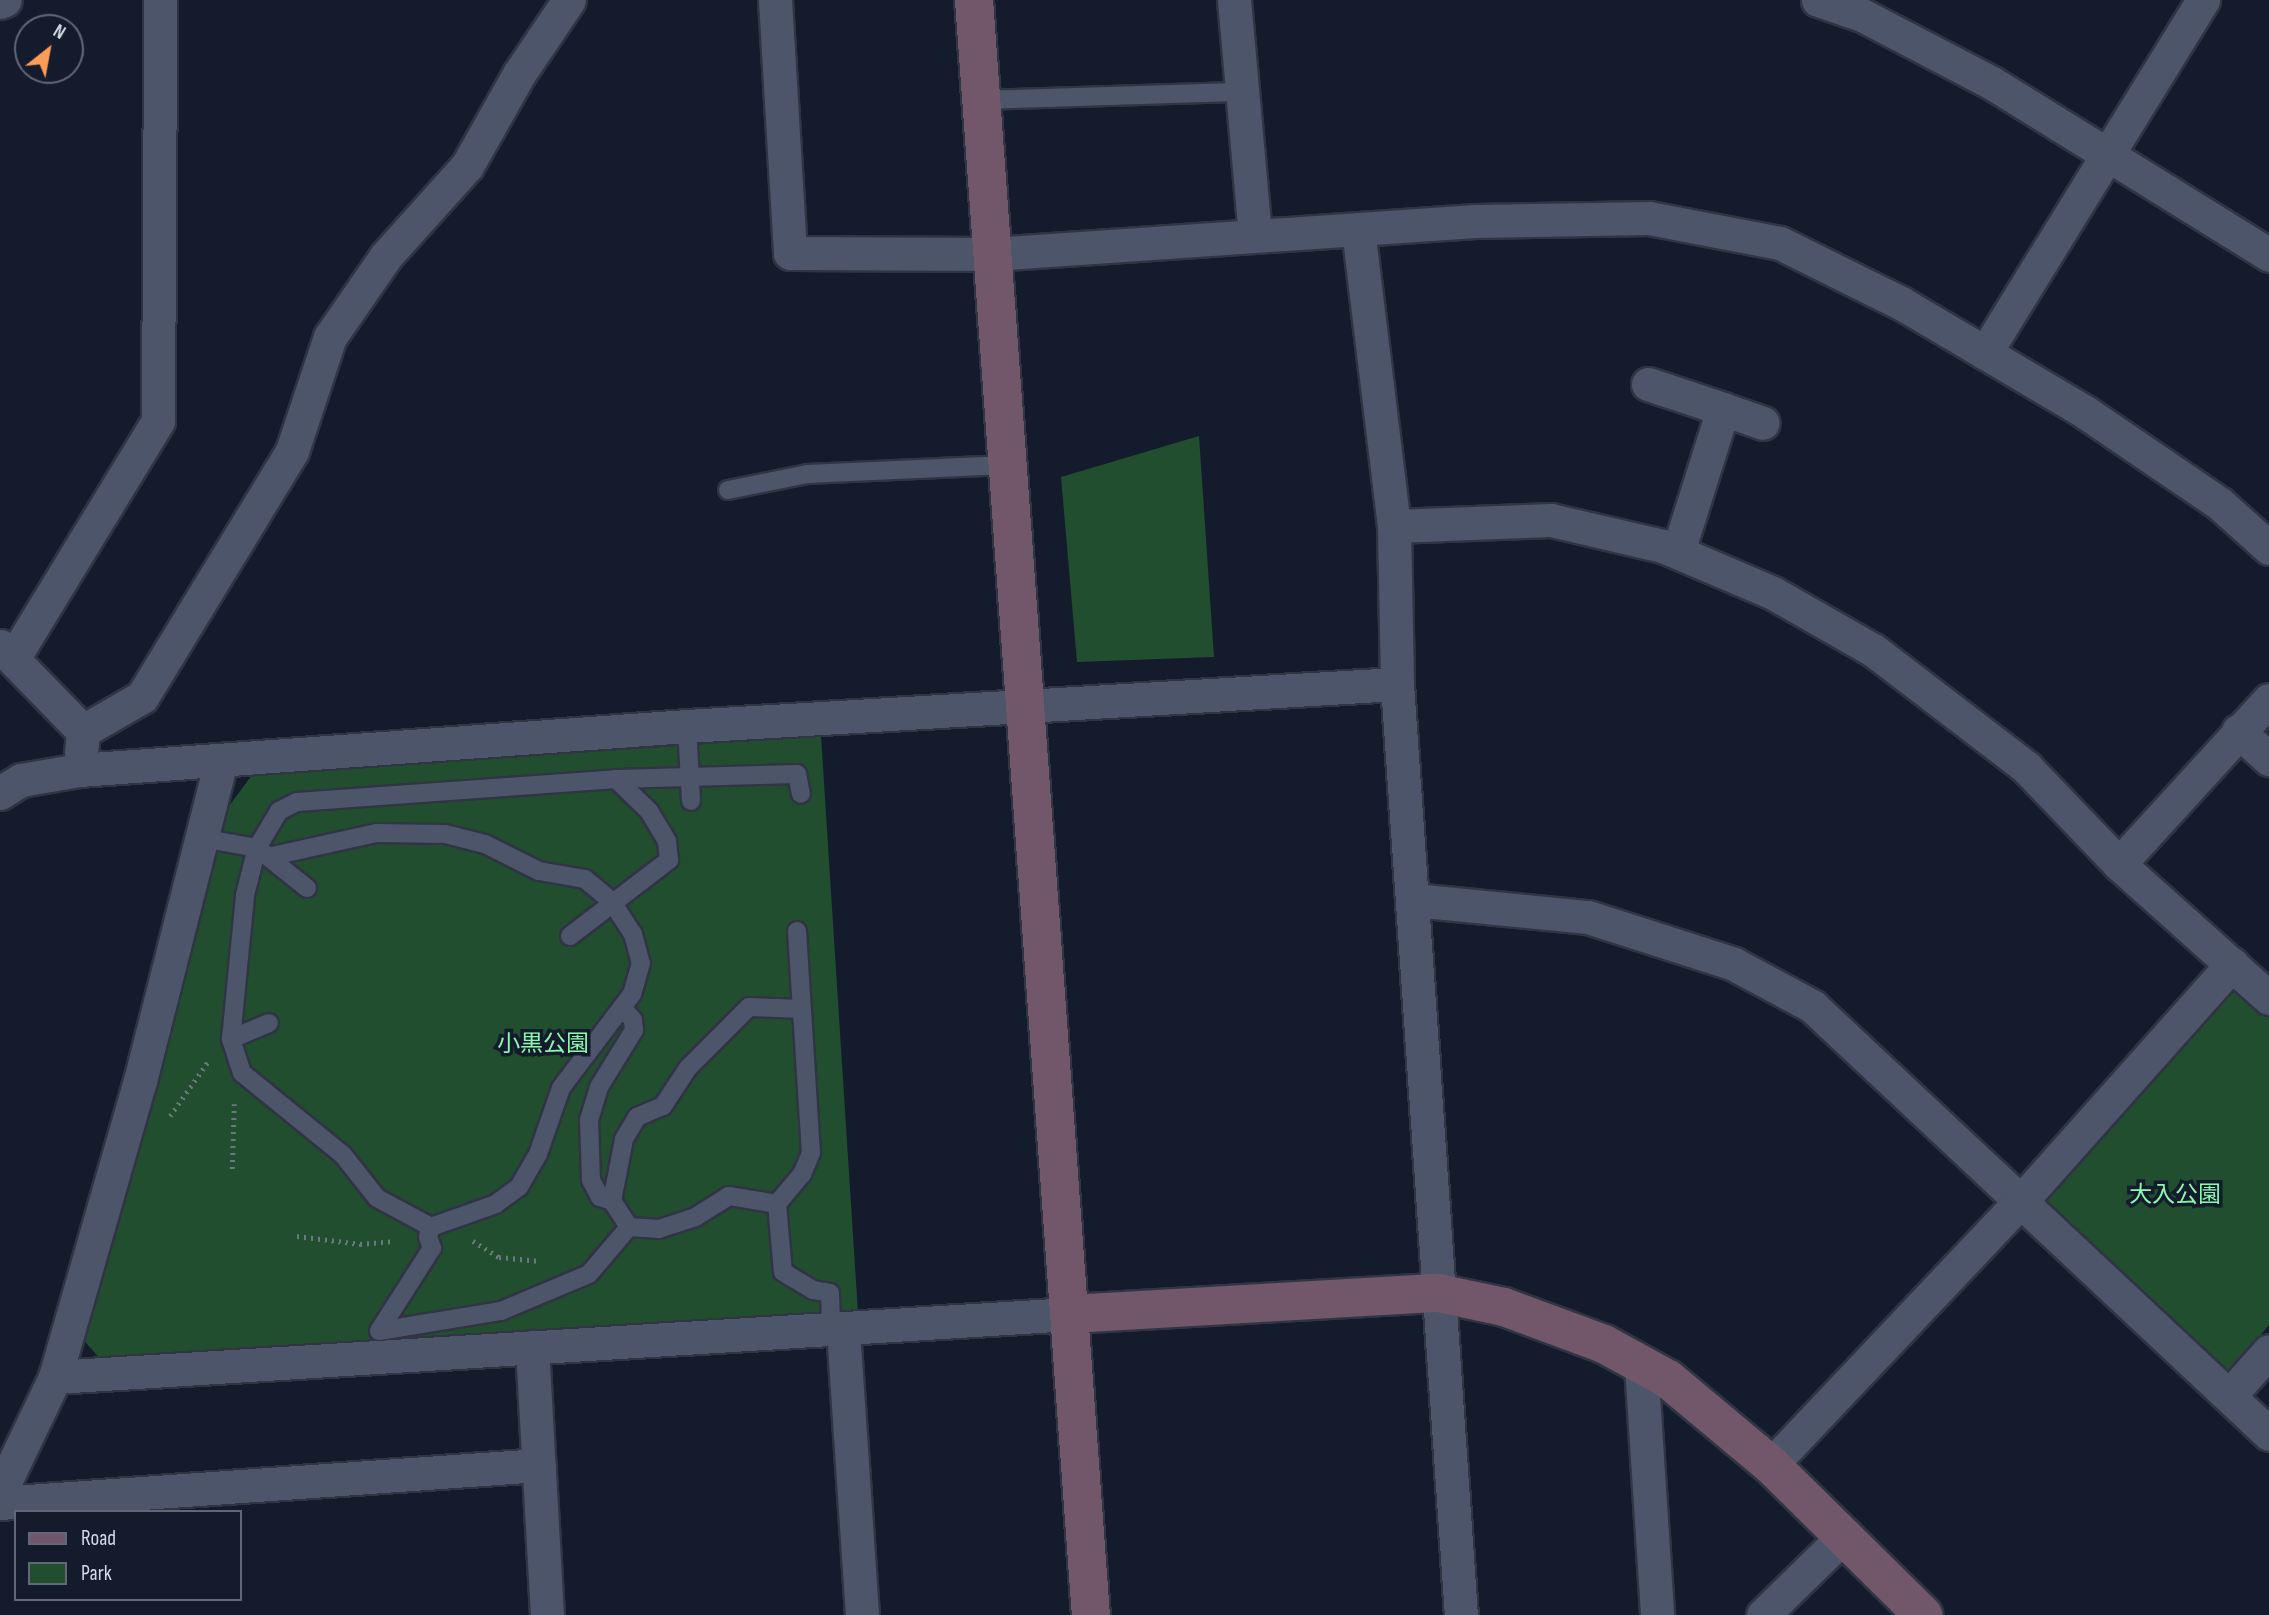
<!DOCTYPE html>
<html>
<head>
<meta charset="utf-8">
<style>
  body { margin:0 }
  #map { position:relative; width:2269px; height:1615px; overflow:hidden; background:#141b2d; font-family:"Sofia Sans Condensed","Noto Sans JP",sans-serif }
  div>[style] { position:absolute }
  .green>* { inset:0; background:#214e2f }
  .path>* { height:4.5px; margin-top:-2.25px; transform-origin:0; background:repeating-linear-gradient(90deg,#6e7584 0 2px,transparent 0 7px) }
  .roads { filter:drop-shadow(2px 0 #303443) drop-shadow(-2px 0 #303443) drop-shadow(0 2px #303443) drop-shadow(0 -2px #303443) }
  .lane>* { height:18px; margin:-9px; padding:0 9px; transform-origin:9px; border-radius:9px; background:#4c556a }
  .street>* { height:33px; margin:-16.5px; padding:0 16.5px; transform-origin:16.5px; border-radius:16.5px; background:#4c556a }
  .secondary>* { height:38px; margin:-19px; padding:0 19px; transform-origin:19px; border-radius:19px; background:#72576b }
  span { translate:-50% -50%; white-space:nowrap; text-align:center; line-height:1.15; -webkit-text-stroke:7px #141b2d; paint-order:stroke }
  .park-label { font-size:23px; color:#8bf9ab }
  .legend { position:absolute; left:14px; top:1510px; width:228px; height:91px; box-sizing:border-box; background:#141b2d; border:2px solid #606777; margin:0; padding:9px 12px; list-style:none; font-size:21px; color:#d3d9e5 }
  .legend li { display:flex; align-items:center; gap:14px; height:35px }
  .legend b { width:35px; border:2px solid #606777 }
  .north { position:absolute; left:14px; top:14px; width:70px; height:70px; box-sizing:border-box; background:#141b2d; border:2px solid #606777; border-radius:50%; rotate:31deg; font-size:19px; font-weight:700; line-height:28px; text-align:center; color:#d3d9e5 }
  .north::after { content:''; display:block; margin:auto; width:24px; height:32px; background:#fd9c55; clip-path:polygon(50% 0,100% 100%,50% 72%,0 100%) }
</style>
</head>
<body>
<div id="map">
  <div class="green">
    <i style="clip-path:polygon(1199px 436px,1214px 657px,1077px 662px,1061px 477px)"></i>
    <i style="clip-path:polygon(821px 736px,858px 1313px,102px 1361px,80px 1336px,118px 1220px,229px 806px,252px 775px)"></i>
    <i style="clip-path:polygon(2236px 989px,2269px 1018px,2269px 1325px,2227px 1375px,2043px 1199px)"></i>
  </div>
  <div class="path">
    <i style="left:170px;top:1116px;width:68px;rotate:-55.1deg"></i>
    <i style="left:232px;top:1169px;width:65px;rotate:-88.2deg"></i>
    <i style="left:297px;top:1236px;width:64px;rotate:7.2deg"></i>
    <i style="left:360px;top:1244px;width:33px;rotate:-5deg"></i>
    <i style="left:473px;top:1241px;width:31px;rotate:32deg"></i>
    <i style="left:499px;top:1257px;width:41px;rotate:5.6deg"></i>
  </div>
  <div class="roads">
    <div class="lane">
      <i style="left:982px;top:100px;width:261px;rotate:-1.8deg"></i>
      <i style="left:728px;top:490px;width:81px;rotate:-11.4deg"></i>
      <i style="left:807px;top:474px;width:199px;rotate:-2.6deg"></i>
      <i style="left:687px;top:726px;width:75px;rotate:86.9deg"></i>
      <i style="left:201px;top:838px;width:57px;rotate:10.1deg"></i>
      <i style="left:257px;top:848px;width:64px;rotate:38.7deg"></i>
      <i style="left:268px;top:857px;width:111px;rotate:-12.5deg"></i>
      <i style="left:376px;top:833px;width:69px;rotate:0.8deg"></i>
      <i style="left:445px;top:834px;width:41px;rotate:14deg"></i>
      <i style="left:485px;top:844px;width:60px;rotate:26.6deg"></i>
      <i style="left:539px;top:871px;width:47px;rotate:9.9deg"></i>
      <i style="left:585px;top:879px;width:35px;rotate:40deg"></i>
      <i style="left:612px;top:902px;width:38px;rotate:57deg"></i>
      <i style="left:633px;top:934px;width:30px;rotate:75deg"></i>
      <i style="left:641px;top:963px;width:32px;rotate:106deg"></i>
      <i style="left:632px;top:994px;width:118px;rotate:127.1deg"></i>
      <i style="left:561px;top:1088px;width:70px;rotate:109.2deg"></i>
      <i style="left:538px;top:1154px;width:38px;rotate:120deg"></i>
      <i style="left:519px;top:1187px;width:29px;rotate:144deg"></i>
      <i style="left:496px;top:1204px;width:69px;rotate:160.5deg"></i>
      <i style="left:431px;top:1227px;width:10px;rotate:107deg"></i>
      <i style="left:428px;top:1237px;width:12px;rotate:70deg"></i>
      <i style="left:432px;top:1248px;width:98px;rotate:122.6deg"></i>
      <i style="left:379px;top:1331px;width:124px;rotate:-9.3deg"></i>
      <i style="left:501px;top:1311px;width:95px;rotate:-22.8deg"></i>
      <i style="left:589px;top:1274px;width:62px;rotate:-49.6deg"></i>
      <i style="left:797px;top:931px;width:222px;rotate:86.4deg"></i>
      <i style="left:811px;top:1153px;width:23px;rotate:113deg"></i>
      <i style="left:802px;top:1174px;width:39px;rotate:130deg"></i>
      <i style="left:777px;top:1204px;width:49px;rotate:-170.5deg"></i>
      <i style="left:729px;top:1196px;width:39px;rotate:148deg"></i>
      <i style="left:696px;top:1217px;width:39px;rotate:162deg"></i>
      <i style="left:659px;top:1229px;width:30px;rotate:-176deg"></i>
      <i style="left:629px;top:1227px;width:31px;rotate:-123deg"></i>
      <i style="left:612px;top:1201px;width:63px;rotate:-79deg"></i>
      <i style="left:624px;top:1139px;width:26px;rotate:-59deg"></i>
      <i style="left:637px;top:1117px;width:28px;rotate:-23deg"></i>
      <i style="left:663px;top:1106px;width:45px;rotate:-56.7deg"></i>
      <i style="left:688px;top:1068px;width:86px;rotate:-45deg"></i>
      <i style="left:749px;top:1007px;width:53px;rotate:2.2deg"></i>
      <i style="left:570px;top:936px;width:125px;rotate:-37.5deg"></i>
      <i style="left:669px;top:860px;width:19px;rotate:-96deg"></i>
      <i style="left:667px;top:841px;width:35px;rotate:-121deg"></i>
      <i style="left:649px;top:811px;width:46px;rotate:-135.9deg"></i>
      <i style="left:231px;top:1039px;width:41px;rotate:-22.8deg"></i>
      <i style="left:612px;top:1201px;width:13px;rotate:-162deg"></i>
      <i style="left:600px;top:1197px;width:19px;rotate:-118deg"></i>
      <i style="left:591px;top:1180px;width:60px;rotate:-91.9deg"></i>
      <i style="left:589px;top:1120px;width:34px;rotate:-73deg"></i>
      <i style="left:599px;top:1087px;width:67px;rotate:-58.4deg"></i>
      <i style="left:634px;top:1030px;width:10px;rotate:-96deg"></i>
      <i style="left:633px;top:1020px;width:17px;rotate:-130deg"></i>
      <i style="left:777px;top:1204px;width:68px;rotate:85deg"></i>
      <i style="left:783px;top:1272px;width:35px;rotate:31deg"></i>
      <i style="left:813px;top:1290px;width:17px;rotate:10deg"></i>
      <i style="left:830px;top:1293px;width:37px;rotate:88deg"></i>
      <i style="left:431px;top:1227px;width:61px;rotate:-151.8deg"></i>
      <i style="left:377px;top:1198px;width:55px;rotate:-128.3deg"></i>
      <i style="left:343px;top:1155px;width:130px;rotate:-140.9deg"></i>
      <i style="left:242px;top:1073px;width:36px;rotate:-108deg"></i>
      <i style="left:231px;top:1039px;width:145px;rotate:-84.4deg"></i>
      <i style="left:245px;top:895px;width:49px;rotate:-75.7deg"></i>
      <i style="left:257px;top:848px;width:43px;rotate:-59.3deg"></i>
      <i style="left:279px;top:811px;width:20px;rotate:-27deg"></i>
      <i style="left:297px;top:802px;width:320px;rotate:-4.1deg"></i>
      <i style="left:616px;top:779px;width:181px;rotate:-1.6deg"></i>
      <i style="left:797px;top:774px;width:20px;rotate:79deg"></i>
    </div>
    <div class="street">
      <i style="left:775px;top:0;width:253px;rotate:86.6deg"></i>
      <i style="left:790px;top:253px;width:202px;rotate:0.3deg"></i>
      <i style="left:992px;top:254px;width:484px;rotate:-3.9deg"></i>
      <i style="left:1475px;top:221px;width:174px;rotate:-1deg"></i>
      <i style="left:1649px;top:218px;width:133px;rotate:10.8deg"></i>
      <i style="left:1780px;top:243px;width:135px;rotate:26.4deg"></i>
      <i style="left:1901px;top:303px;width:214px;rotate:30.6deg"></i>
      <i style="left:2085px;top:412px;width:162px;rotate:34.2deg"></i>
      <i style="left:2219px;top:503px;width:67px;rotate:42deg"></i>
      <i style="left:1234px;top:0;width:236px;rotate:84.9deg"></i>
      <i style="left:1818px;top:0;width:46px;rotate:18.8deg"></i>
      <i style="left:1862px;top:15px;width:147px;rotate:27.6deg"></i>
      <i style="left:1992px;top:83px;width:326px;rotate:31.8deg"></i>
      <i style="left:0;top:2px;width:5px;rotate:-22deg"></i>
      <i style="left:1358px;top:229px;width:299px;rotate:83.1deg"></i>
      <i style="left:1394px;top:526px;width:158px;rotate:88.9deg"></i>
      <i style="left:1397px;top:684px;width:933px;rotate:86.07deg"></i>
      <i style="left:1985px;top:353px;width:415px;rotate:-58.3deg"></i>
      <i style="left:1648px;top:384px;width:79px;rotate:18.4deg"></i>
      <i style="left:1723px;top:409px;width:150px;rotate:107.5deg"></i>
      <i style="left:1723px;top:409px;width:42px;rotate:19.3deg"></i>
      <i style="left:1394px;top:526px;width:157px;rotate:-2.2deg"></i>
      <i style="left:1551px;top:520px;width:115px;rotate:13.1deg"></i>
      <i style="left:1663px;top:546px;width:120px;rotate:23.1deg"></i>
      <i style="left:1773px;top:593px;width:115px;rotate:29.7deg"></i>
      <i style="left:1873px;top:650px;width:193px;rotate:37.4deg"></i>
      <i style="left:2026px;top:767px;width:134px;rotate:46.2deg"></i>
      <i style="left:2119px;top:864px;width:201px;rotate:41.8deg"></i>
      <i style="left:0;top:646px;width:119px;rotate:45.7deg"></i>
      <i style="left:83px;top:731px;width:22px;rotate:95deg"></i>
      <i style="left:14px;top:657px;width:276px;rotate:-58.6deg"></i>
      <i style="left:158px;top:421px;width:421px;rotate:-89.7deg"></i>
      <i style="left:83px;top:731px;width:68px;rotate:-30deg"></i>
      <i style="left:142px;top:697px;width:288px;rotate:-58.6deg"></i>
      <i style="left:292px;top:451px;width:120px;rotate:-71.6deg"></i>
      <i style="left:330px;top:337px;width:98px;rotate:-55.3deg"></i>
      <i style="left:386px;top:256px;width:121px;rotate:-48deg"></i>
      <i style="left:467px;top:166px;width:106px;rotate:-60.5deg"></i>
      <i style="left:519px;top:74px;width:89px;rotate:-56deg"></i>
      <i style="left:2238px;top:731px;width:42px;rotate:42.1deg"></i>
      <i style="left:0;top:793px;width:25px;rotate:-32deg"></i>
      <i style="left:21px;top:780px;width:59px;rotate:-9.8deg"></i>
      <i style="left:79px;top:770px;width:610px;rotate:-4.14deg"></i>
      <i style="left:687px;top:726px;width:711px;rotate:-3.39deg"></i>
      <i style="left:2119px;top:864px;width:222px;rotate:-47.6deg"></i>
      <i style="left:1414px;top:900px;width:175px;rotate:5.6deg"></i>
      <i style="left:1588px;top:917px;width:153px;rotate:17.8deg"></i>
      <i style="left:1734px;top:964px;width:89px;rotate:28.3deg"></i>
      <i style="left:1812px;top:1006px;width:626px;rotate:43.12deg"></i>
      <i style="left:843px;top:1329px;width:287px;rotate:86.2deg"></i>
      <i style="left:532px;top:1347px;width:268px;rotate:86.8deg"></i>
      <i style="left:1641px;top:1365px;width:251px;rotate:86.3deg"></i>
      <i style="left:55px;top:1377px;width:1018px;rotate:-3.55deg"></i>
      <i style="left:2229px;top:1396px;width:60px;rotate:-48.4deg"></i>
      <i style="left:1771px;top:1465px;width:365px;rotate:-46.6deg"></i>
      <i style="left:2022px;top:1200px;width:316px;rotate:-48.3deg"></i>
      <i style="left:0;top:1492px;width:127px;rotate:-64.4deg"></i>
      <i style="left:55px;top:1377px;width:308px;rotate:-74deg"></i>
      <i style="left:140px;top:1081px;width:331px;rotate:-75.8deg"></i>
      <i style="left:0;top:1503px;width:540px;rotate:-4.03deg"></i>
      <i style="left:1763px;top:1615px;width:115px;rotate:-44.3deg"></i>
    </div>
    <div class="secondary">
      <i style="left:974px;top:0;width:1619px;rotate:85.86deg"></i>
      <i style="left:1071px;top:1314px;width:368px;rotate:-3.3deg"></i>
      <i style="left:1438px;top:1293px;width:67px;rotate:12deg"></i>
      <i style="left:1504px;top:1307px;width:107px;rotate:20.3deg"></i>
      <i style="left:1604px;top:1344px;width:73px;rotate:28.7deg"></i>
      <i style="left:1668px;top:1379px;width:134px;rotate:39.9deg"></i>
      <i style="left:1771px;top:1465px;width:214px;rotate:44.6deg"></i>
    </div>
  </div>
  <div class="park-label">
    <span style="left:543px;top:1044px">小黒公園</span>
    <span style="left:2175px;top:1195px">大入公園</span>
  </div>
  <ul class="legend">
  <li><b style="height:9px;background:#72576b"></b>Road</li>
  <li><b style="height:19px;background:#214e2f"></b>Park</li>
  </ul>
  <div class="north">N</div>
</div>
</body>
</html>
